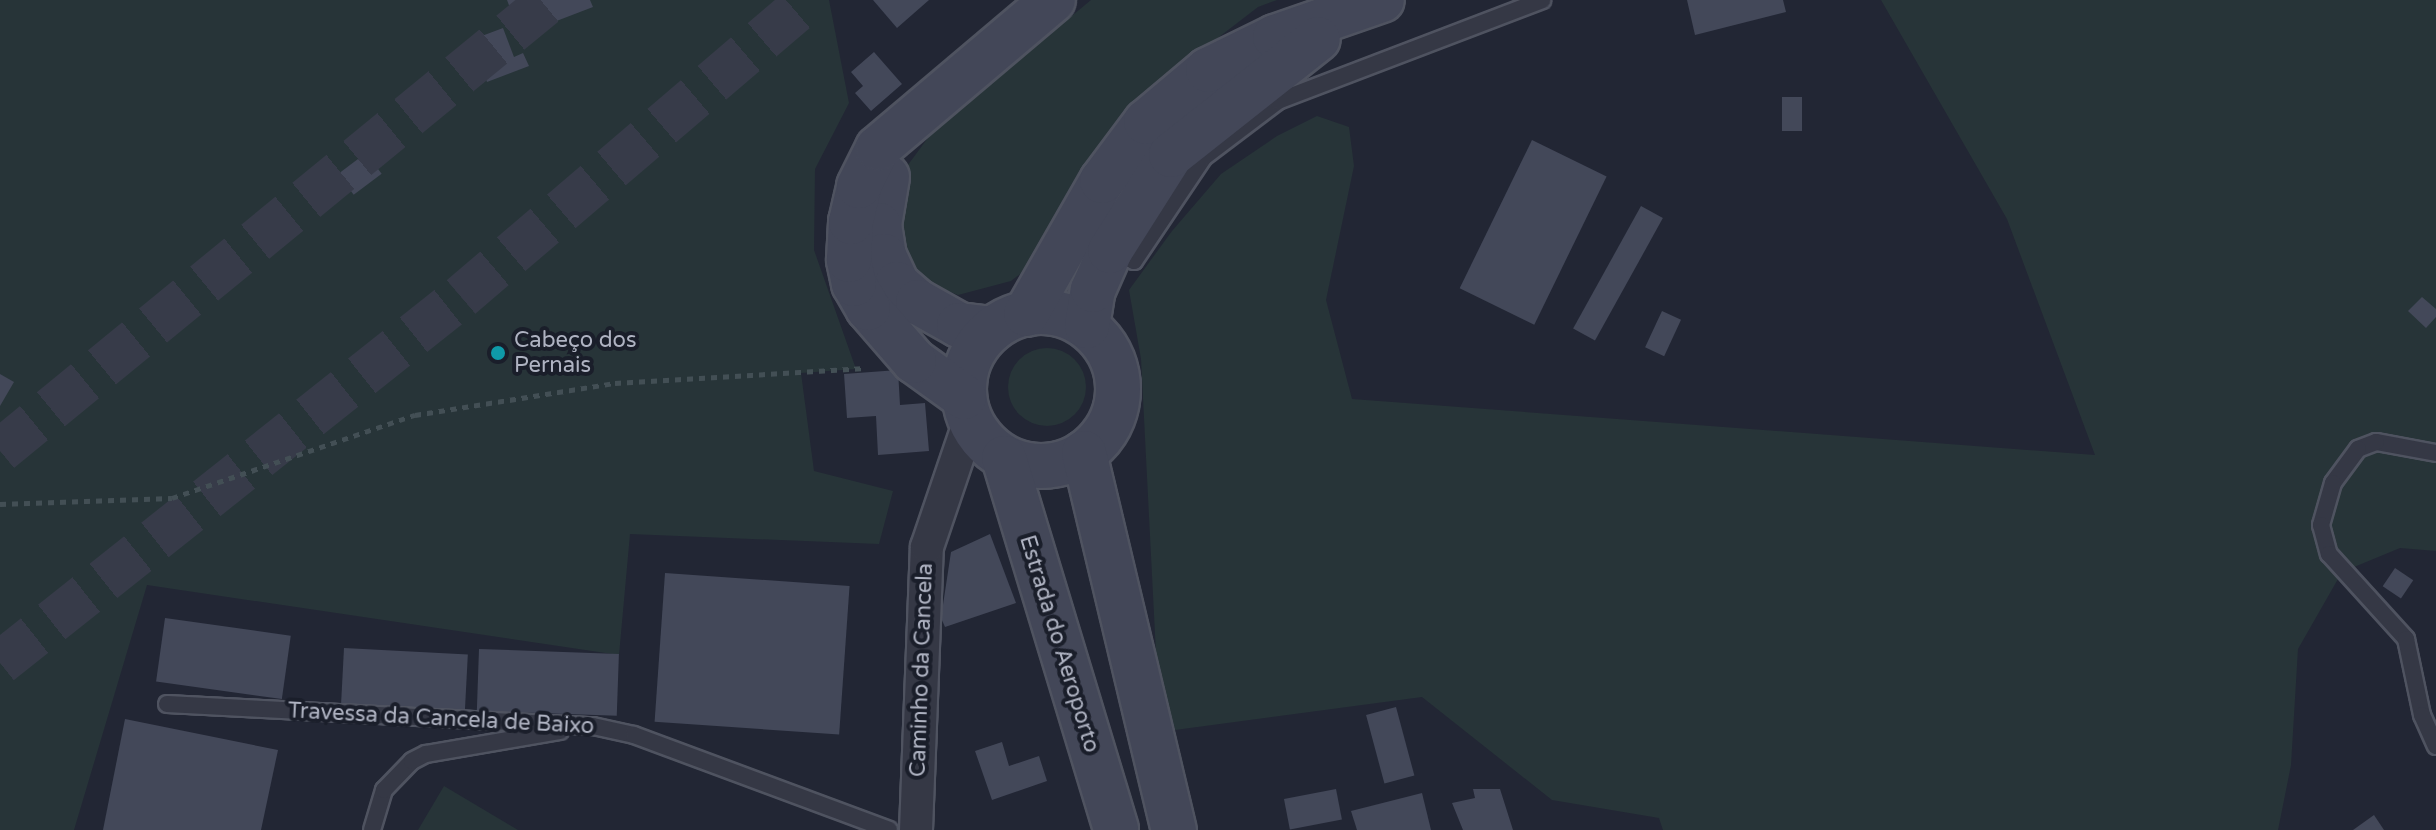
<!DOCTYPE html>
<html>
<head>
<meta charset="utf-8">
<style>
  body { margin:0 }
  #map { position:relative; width:2436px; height:830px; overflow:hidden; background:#222634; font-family:"Varela Round",sans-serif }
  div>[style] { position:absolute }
  .green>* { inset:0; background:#273438 }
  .round { border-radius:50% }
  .building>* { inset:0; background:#434859; transform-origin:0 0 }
  .trunk-tunnel>* { height:44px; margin-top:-22px; transform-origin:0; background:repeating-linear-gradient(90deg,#373b49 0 44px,transparent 0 66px) }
  .path>* { height:5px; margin-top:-2.5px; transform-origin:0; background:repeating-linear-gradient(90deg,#434f55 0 6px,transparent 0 12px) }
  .roads { filter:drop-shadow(2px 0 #4f5360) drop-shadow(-2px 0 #4f5360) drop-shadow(0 2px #4f5360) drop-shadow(0 -2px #4f5360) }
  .service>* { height:16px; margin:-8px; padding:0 8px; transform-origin:8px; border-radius:8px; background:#353845 }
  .minor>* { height:32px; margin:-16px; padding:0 16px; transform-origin:16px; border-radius:16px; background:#353845 }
  .secondary>* { height:44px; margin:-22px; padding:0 22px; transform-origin:22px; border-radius:22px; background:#434758 }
  .secondary>.ring { margin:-22px; padding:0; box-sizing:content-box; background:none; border:44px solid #434758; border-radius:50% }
  .dots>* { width:22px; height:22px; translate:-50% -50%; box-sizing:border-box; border:4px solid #1a1e2a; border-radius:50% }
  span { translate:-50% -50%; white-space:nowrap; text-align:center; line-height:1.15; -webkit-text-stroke:8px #1a1e2a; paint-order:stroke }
  .poi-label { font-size:22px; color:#afb3c2 }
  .left { translate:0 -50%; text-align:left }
  .street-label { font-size:22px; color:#afb3c2 }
</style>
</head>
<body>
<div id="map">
  <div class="green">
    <i style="clip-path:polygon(0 0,829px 0,849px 103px,815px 169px,814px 250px,856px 369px,801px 373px,814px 471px,893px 491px,879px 544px,630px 534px,619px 655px,147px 585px,74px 830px,0 830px)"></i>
    <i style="clip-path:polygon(1091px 0,1277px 0,1258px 7px,1132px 104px,1078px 178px,1033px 264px,1011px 281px,958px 295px,922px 281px,894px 234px,899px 177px,933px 131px)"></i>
    <i style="clip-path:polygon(1881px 0,2436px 0,2436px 551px,2400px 548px,2342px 572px,2298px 649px,2291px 765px,2278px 830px,1663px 830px,1659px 818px,1552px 800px,1422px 697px,1160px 732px,1141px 359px,1129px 290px,1172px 231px,1221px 174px,1277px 136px,1317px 116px,1349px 127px,1354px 166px,1326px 300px,1352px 399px,2095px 455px,2007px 219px)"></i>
    <i class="round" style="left:1008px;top:348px;width:78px;height:78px"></i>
    <i style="clip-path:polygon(444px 786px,518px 830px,418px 830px)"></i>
  </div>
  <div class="building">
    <i style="clip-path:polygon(507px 0,590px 0,593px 7px,520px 35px)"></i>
    <i style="clip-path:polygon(873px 0,929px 0,897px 28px)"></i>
    <i style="clip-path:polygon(1687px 0,1783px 0,1786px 12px,1695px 35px)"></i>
    <i style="clip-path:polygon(503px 28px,514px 57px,523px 53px,529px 66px,487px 82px,471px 40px)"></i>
    <i style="clip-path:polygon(874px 52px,902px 84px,871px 111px,855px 93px,863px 86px,851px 72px)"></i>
    <i style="left:1782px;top:97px;width:20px;height:34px"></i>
    <i style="left:1532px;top:140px;width:83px;height:165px;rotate:26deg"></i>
    <i style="left:366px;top:153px;width:26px;height:35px;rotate:53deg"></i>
    <i style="left:1641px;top:206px;width:25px;height:140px;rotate:29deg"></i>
    <i style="clip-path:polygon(2422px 297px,2436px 309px,2436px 317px,2426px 328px,2408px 311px)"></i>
    <i style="left:1662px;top:311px;width:21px;height:40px;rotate:25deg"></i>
    <i style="clip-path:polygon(898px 370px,900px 405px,925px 403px,929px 451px,878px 455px,876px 416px,847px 418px,844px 374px)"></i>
    <i style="clip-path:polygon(0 374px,14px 382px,0 406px)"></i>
    <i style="clip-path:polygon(990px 534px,1016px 603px,945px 627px,941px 618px,951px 552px)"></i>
    <i style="left:2395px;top:568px;width:22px;height:22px;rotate:34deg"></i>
    <i style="left:665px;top:573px;width:185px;height:149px;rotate:4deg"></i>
    <i style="left:165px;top:618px;width:127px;height:64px;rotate:8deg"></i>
    <i style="left:344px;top:648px;width:124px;height:59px;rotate:3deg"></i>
    <i style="left:479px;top:649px;width:140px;height:62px;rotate:2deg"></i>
    <i style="left:1396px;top:707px;width:71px;height:31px;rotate:75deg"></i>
    <i style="clip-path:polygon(125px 719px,278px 750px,261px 830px,103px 830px)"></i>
    <i style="clip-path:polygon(1002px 742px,1009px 766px,1039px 756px,1047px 781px,992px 800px,975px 751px)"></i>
    <i style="left:1336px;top:789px;width:31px;height:53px;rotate:79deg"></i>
    <i style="clip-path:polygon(1473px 789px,1500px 789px,1513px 830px,1463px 830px,1452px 803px,1475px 798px)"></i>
    <i style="clip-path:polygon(1422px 793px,1431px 830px,1357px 830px,1351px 811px)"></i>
    <i style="clip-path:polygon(2374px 815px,2384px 830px,2353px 830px)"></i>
  </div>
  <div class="trunk-tunnel">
    <i style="left:0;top:451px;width:711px;rotate:-39.35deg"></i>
    <i style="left:0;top:663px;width:589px;rotate:-38.45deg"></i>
    <i style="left:461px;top:297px;width:458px;rotate:-40.5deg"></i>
  </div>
  <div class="path">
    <i style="left:0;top:504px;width:172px;rotate:-2deg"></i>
    <i style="left:172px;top:498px;width:257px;rotate:-18.9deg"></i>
    <i style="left:415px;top:415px;width:203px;rotate:-9.1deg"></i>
    <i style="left:615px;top:383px;width:251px;rotate:-3.4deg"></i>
  </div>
  <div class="roads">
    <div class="service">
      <i style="left:1111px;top:251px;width:25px;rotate:23deg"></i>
      <i style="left:1134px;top:261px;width:125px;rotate:-56.1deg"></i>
      <i style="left:1204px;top:157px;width:93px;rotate:-37.1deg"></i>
      <i style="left:1278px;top:101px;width:283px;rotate:-20.9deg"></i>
      <i style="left:2436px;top:453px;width:61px;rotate:-169.6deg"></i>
      <i style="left:2376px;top:442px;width:19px;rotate:159deg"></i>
      <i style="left:2358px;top:449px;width:42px;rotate:126.3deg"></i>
      <i style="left:2333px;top:483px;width:44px;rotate:105.9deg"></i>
      <i style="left:2321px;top:525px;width:30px;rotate:75deg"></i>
      <i style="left:2329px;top:554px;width:115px;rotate:47.8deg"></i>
      <i style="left:2406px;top:639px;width:78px;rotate:78.1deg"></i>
      <i style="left:2422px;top:715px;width:34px;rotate:66deg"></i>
      <i style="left:167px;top:704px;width:427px;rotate:3deg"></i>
      <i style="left:593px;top:726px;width:42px;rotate:12.4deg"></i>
      <i style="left:634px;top:735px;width:272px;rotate:20.4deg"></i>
      <i style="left:372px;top:830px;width:42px;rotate:-73.3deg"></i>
      <i style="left:384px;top:790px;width:40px;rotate:-46deg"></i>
      <i style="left:412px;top:761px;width:16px;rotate:-27deg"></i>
      <i style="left:426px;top:754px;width:136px;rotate:-9.7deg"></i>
    </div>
    <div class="minor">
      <i style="left:916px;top:830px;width:283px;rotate:-87.8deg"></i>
      <i style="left:927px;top:547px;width:133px;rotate:-71.2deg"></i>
    </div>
    <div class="secondary">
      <i style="left:887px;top:177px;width:49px;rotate:99.5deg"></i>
      <i style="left:879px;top:225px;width:31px;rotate:81deg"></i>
      <i style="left:884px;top:256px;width:31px;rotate:65deg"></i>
      <i style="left:897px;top:284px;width:28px;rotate:41deg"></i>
      <i style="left:918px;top:302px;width:47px;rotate:29.3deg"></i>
      <i style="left:959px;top:325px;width:33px;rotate:7deg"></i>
      <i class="ring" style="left:964px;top:312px;width:110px;height:110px"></i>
      <i style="left:1026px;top:314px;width:153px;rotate:-60.3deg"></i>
      <i style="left:1102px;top:181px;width:74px;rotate:-53.3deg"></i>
      <i style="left:1146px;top:122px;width:81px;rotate:-40deg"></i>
      <i style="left:1208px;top:70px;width:75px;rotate:-26.2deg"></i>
      <i style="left:1275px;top:37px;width:113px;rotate:-19.1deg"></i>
      <i style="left:1087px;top:326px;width:36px;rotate:-81deg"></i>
      <i style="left:1093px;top:290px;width:43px;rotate:-66.4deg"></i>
      <i style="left:1110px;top:251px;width:114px;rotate:-57.6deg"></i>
      <i style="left:1171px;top:155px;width:187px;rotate:-38.3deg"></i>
      <i style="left:964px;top:397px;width:62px;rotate:-144.2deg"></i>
      <i style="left:914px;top:361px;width:70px;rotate:-131deg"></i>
      <i style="left:868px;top:308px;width:28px;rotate:-120deg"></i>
      <i style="left:854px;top:284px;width:25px;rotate:-102deg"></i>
      <i style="left:849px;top:260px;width:38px;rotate:-87deg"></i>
      <i style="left:851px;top:222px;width:37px;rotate:-77deg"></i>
      <i style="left:859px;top:186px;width:42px;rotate:-63.4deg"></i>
      <i style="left:878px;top:148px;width:229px;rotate:-40.2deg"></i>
      <i style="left:1084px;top:453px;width:388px;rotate:76.6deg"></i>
      <i style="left:1004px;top:458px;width:388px;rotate:73.2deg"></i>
    </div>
  </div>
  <div class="dots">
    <i style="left:498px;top:353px;background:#0f9aa8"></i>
  </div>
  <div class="poi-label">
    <span class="left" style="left:514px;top:353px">Cabeço dos<br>Pernais</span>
  </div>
  <div class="street-label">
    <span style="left:1059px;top:644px;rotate:73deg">Estrada do Aeroporto</span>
    <span style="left:922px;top:670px;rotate:-88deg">Caminho da Cancela</span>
    <span style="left:441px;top:719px;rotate:3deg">Travessa da Cancela de Baixo</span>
  </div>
</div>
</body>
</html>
